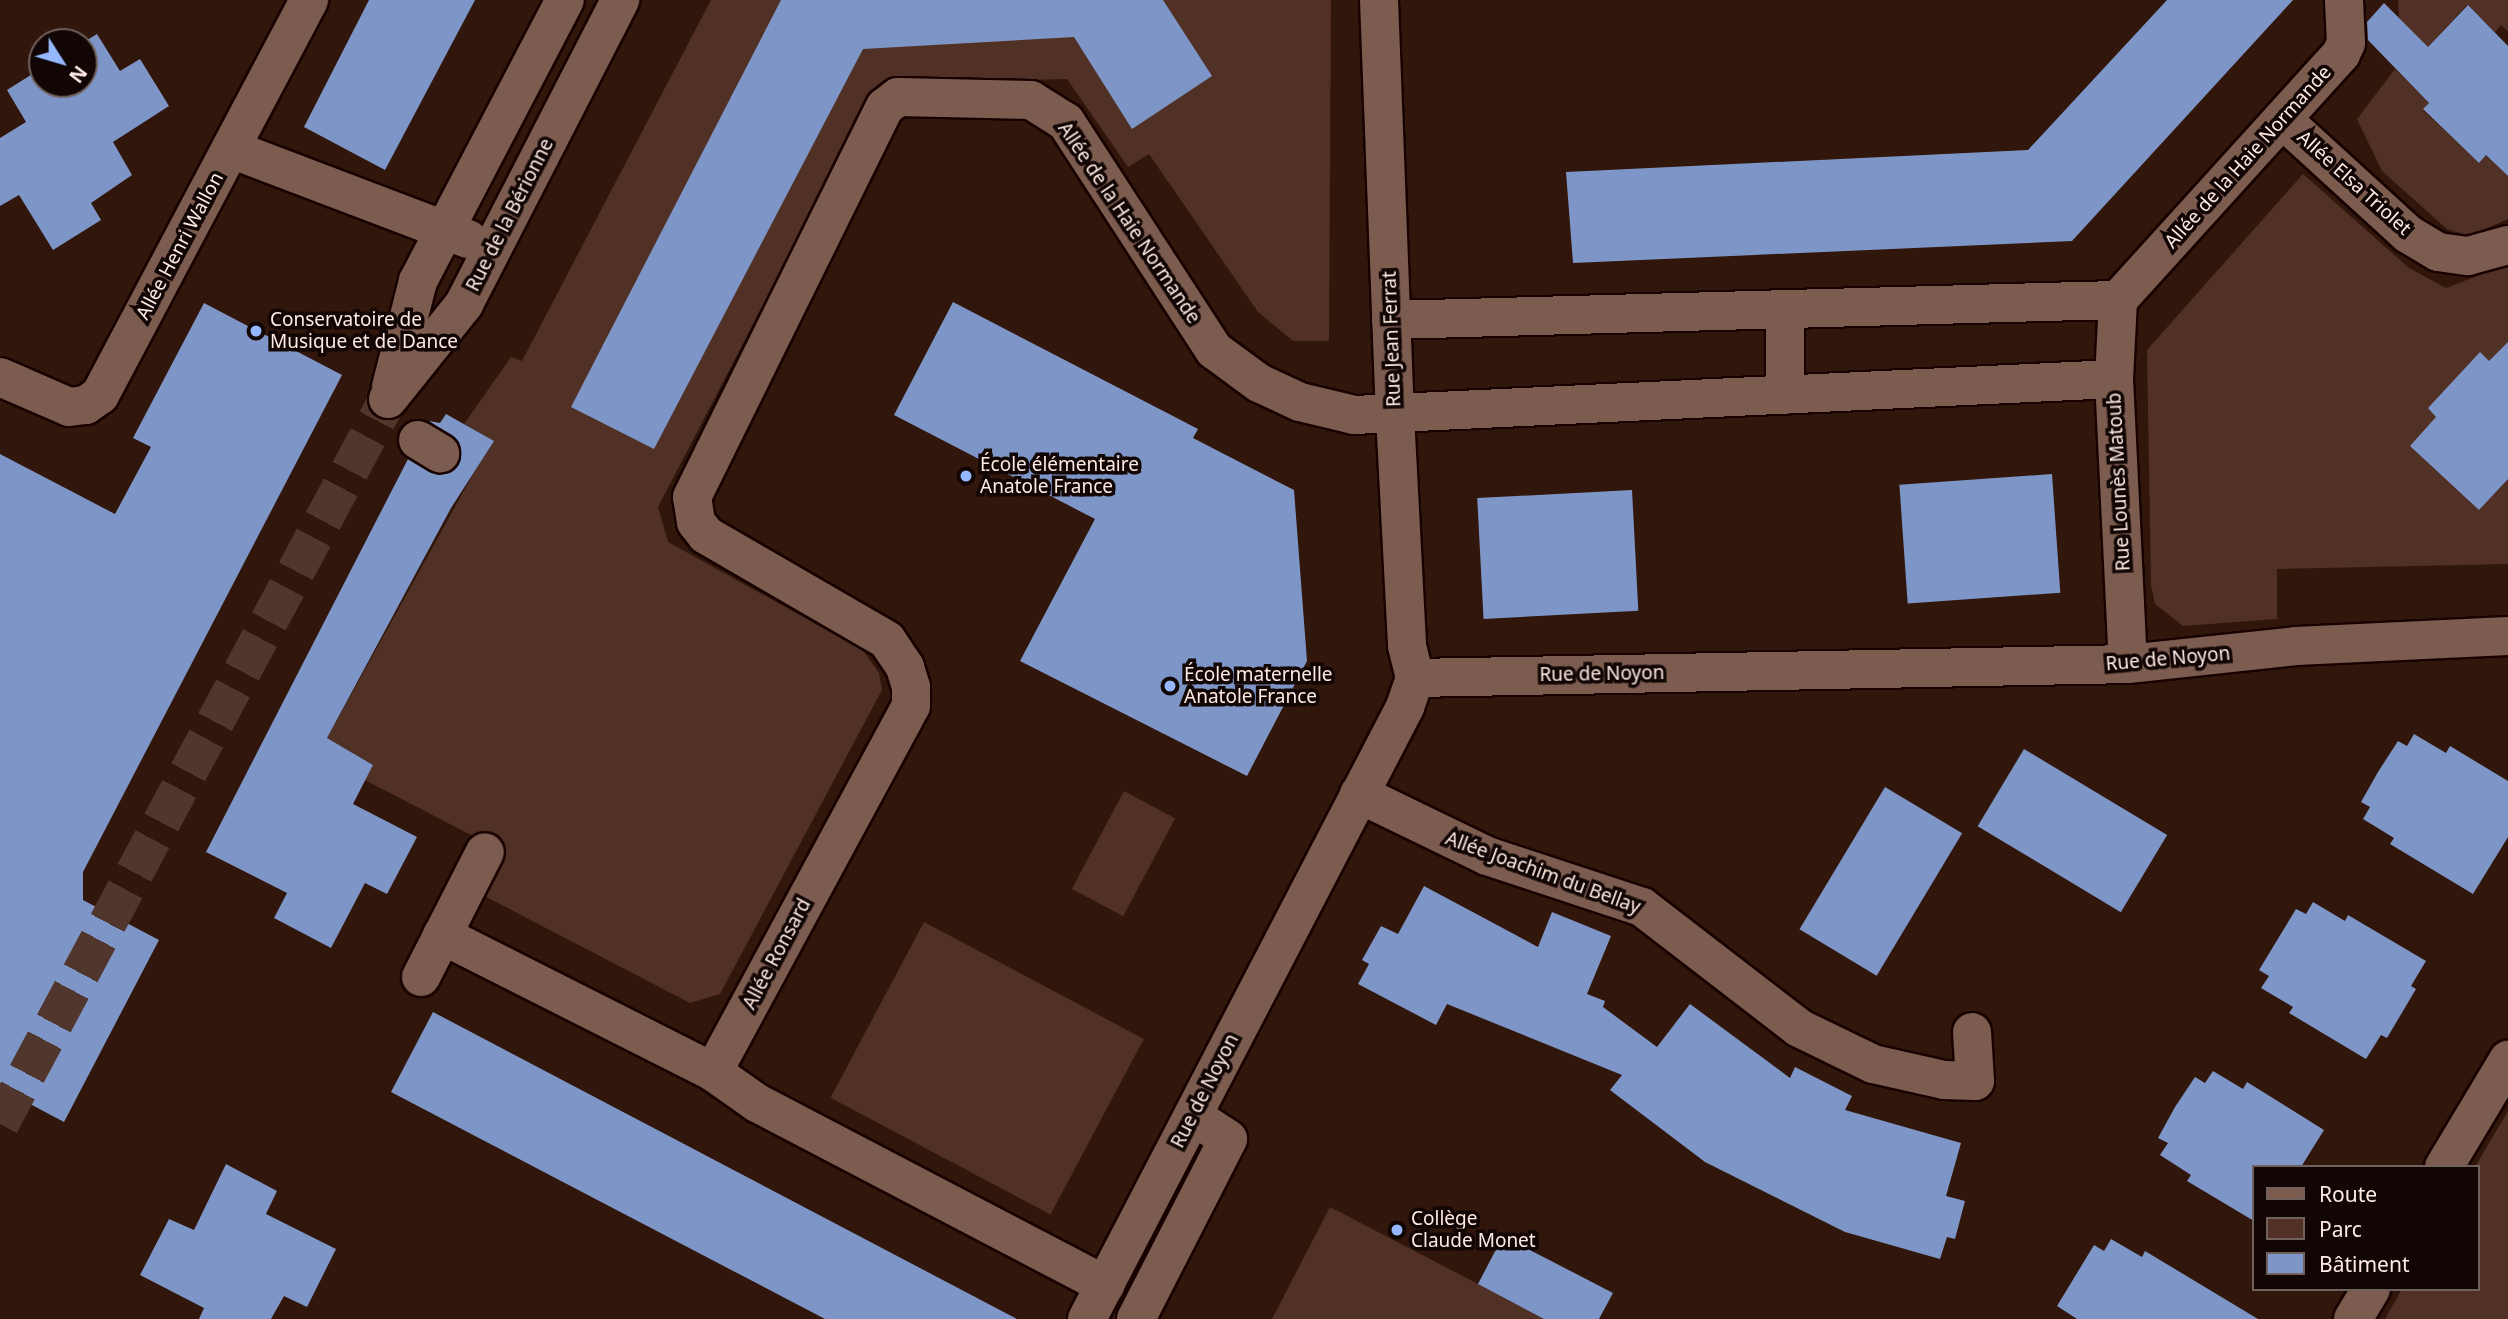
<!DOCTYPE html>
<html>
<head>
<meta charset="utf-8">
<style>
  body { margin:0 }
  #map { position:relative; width:2508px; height:1319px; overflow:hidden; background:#31160c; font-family:"Noto Sans",sans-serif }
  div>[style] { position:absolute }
  .green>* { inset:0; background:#513125; transform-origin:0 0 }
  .building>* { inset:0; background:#7e96c7; transform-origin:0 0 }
  .minor-tunnel>* { height:38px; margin-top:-19px; transform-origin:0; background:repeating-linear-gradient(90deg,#50362c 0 38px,transparent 0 57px) }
  .roads { filter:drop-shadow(2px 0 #170200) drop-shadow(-2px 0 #170200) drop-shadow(0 2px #170200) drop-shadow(0 -2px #170200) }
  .minor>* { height:38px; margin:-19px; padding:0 19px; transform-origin:19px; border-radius:19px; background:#7d5c50 }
  .dots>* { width:19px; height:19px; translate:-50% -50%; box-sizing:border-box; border:4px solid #110603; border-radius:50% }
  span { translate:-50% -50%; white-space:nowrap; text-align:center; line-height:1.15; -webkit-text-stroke:7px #110603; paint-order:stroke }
  .street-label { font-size:19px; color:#feeae3 }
  .poi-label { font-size:19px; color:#feeae3 }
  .left { translate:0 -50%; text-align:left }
  .legend { position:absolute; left:2252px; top:1165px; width:228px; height:126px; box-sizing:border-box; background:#110603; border:2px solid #70615d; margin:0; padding:9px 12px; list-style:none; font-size:21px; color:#feeae3 }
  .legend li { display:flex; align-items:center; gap:14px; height:35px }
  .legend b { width:35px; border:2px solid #70615d }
  .north { position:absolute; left:28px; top:28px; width:70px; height:70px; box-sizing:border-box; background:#110603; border:2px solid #70615d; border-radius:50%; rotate:127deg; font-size:19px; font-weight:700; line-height:28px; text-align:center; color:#feeae3 }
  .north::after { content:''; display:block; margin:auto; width:24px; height:32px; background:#94b7fd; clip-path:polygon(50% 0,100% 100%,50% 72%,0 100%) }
</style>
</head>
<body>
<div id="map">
  <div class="green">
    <i style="clip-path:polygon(711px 0,1331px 0,1329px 341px,1293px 341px,1258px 312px,1149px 154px,1128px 167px,1067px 79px,878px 84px,658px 507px,668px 542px,863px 650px,879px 673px,882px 690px,720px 994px,690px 1003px,477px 892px,500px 850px,365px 780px,373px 765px,327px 738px,492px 440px,464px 424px,511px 357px,522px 361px)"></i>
    <i style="clip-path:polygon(2398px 0,2508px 0,2508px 31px,2501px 25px,2495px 32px,2467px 5px,2424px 51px,2399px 18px)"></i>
    <i style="clip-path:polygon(2395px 69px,2429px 103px,2423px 110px,2479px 163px,2486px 155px,2508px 176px,2508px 219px,2469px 236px,2447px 229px,2382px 171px,2357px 119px)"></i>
    <i style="clip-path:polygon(2303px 174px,2409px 268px,2446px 288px,2508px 264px,2508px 564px,2277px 569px,2277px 619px,2183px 626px,2155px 604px,2151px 585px,2147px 350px)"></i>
    <i style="left:1124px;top:791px;width:58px;height:111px;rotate:28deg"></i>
    <i style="left:924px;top:922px;width:249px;height:199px;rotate:28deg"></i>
    <i style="clip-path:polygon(2508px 1111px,2508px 1319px,2385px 1319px,2402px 1289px,2478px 1289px,2475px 1167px)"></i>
    <i style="clip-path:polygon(1330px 1207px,1478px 1284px,1544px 1319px,1272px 1319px)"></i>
  </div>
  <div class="building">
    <i style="clip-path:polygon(369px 0,475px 0,385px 170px,304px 127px)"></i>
    <i style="clip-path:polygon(781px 0,1163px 0,1212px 76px,1132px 129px,1074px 37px,863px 49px,654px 449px,571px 407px)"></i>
    <i style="clip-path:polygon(2167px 0,2293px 0,2072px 241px,1573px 263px,1566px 172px,2028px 150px)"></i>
    <i style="clip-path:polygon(2384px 3px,2428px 47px,2468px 5px,2508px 46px,2508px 176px,2486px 155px,2479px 163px,2423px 109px,2429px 103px,2368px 40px,2367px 22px)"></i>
    <i style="clip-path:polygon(97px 34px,120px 71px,140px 59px,169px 106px,113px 142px,132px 175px,91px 203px,101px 220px,53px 250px,19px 195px,0 206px,0 138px,26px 122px,7px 90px,42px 68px,42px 84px,84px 84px,84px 42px)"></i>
    <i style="clip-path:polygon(953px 302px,1198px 429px,1193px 438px,1294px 490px,1307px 661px,1247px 776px,1020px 661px,1095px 519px,894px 415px)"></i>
    <i style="clip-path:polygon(204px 303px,342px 375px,83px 872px,83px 900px,159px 940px,64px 1122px,0 1088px,0 454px,115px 514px,151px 447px,133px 438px)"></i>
    <i style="clip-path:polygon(2508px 342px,2508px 479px,2479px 510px,2410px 446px,2436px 417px,2428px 408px,2480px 352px,2489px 361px)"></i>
    <i style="clip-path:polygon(446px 414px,494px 441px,451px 508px,327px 738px,373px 765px,353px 804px,417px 837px,387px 894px,365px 883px,331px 948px,274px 918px,287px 893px,206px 852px,408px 459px,439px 475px,459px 464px,459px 442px,429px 421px,440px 423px)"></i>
    <i style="left:2052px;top:474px;width:119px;height:153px;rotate:86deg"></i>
    <i style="left:1632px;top:490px;width:121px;height:155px;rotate:87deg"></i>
    <i style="clip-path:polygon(2414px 734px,2446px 753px,2450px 746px,2508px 781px,2508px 837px,2473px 894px,2390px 844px,2394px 838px,2363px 819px,2370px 807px,2361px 802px,2378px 772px,2398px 741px,2407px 746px)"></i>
    <i style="left:2024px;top:749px;width:167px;height:90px;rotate:31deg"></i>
    <i style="left:1885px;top:787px;width:90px;height:166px;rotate:31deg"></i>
    <i style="clip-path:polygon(1424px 886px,1538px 947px,1552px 912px,1611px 936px,1587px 994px,1605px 1001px,1603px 1007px,1657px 1047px,1690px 1004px,1790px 1078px,1795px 1067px,1852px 1096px,1845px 1110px,1961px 1143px,1946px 1196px,1965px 1201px,1955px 1239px,1947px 1237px,1940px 1259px,1845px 1232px,1705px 1162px,1610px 1090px,1622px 1075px,1447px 1004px,1436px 1025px,1358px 984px,1369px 964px,1362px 960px,1381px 926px,1398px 934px)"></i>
    <i style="clip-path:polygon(2313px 902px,2345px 921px,2348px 915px,2426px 961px,2411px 986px,2416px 989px,2387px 1038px,2381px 1035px,2366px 1059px,2289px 1013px,2293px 1007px,2261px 988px,2269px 976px,2259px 970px,2296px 909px,2306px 914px)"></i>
    <i style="clip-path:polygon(433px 1012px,1017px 1319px,825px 1319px,391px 1092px)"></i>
    <i style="clip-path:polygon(2213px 1071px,2243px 1089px,2247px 1082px,2324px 1130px,2301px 1167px,2254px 1167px,2254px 1221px,2187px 1181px,2191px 1175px,2160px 1155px,2168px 1143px,2158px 1138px,2175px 1107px,2195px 1077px,2205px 1083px)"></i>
    <i style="clip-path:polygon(226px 1164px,277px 1191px,266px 1214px,336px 1249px,307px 1307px,284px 1296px,271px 1319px,199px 1319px,204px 1308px,140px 1275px,169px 1219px,194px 1230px)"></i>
    <i style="clip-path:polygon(1503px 1236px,1613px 1293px,1599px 1319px,1544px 1319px,1478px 1284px)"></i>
    <i style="clip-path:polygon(2111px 1239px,2142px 1257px,2145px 1251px,2258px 1319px,2077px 1319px,2057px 1306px,2094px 1245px,2104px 1251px)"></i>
  </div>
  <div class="minor-tunnel">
    <i style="left:0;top:1124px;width:822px;rotate:-61.85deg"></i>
  </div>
  <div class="roads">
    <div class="minor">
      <i style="left:1379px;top:0;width:415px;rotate:87.8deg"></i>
      <i style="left:1395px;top:415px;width:231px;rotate:87deg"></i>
      <i style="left:1407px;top:646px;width:33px;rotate:76deg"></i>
      <i style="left:2282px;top:119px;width:171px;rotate:42.4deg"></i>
      <i style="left:2408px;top:234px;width:35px;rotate:31deg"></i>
      <i style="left:2438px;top:252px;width:30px;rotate:8deg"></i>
      <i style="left:2468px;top:256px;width:41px;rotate:-15.4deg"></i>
      <i style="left:231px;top:149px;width:254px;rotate:20.8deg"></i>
      <i style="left:2118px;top:300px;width:332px;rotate:-47.8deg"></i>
      <i style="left:2341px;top:54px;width:12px;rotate:-66deg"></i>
      <i style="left:2346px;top:43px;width:43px;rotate:-92.7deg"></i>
      <i style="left:2118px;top:300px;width:79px;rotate:92.9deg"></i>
      <i style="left:2114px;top:379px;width:285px;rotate:87.2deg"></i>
      <i style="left:1785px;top:309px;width:86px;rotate:90deg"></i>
      <i style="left:1391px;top:320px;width:727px;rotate:-1.58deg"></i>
      <i style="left:0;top:377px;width:75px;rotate:23.5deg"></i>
      <i style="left:69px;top:407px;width:17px;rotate:-7deg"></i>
      <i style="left:86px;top:405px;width:17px;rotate:-36deg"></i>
      <i style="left:100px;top:395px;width:447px;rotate:-62.1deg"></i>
      <i style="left:391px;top:387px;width:109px;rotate:-75.7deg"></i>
      <i style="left:418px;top:281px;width:317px;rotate:-62.4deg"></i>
      <i style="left:388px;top:399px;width:122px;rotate:-51.3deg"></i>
      <i style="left:464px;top:304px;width:342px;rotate:-62.8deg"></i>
      <i style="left:418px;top:440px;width:26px;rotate:31deg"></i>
      <i style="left:1415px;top:678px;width:713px;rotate:-1.12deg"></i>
      <i style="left:2128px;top:664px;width:169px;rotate:-6.1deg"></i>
      <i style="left:2296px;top:646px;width:212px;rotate:-2.7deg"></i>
      <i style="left:1359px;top:794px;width:142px;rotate:25.8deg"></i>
      <i style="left:1487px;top:856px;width:163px;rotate:18.2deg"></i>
      <i style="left:1642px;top:907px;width:198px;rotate:37.6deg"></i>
      <i style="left:1799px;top:1028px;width:82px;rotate:25.9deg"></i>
      <i style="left:1873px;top:1064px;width:73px;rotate:12.7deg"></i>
      <i style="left:1944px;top:1080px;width:31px;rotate:2deg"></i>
      <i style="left:1975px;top:1081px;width:49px;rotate:-93.5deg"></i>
      <i style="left:442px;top:935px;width:304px;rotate:26.8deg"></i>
      <i style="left:713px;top:1072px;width:54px;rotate:35.2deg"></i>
      <i style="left:757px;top:1103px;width:393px;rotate:27.6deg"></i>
      <i style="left:421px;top:977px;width:140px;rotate:-62.9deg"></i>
      <i style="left:713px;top:1072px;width:416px;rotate:-61.6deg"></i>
      <i style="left:911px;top:706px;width:19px;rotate:-90deg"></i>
      <i style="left:911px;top:687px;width:21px;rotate:-107deg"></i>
      <i style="left:905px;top:667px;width:32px;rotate:-124deg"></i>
      <i style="left:887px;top:640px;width:209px;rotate:-149.9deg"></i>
      <i style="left:706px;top:535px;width:16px;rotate:-128deg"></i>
      <i style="left:696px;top:522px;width:25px;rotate:-99deg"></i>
      <i style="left:692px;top:497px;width:435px;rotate:-63.7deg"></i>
      <i style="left:885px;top:107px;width:16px;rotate:-38deg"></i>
      <i style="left:898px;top:97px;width:133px;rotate:1.3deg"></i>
      <i style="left:1031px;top:100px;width:41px;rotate:32.2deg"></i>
      <i style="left:1066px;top:122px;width:272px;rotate:57deg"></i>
      <i style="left:1214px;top:350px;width:56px;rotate:36.3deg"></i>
      <i style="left:1259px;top:383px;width:45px;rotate:24.9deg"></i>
      <i style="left:1300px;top:402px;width:56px;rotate:13.5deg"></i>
      <i style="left:1354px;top:415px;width:761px;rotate:-2.71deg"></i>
      <i style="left:2444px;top:1167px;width:125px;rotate:-59.1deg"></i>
      <i style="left:1087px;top:1319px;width:690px;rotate:-62.54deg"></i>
      <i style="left:1405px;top:707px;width:31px;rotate:-71deg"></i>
      <i style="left:1136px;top:1319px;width:202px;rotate:-62.9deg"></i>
      <i style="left:1228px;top:1139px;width:42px;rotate:-146.7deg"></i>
      <i style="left:2353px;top:1319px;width:35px;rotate:-59deg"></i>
    </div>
  </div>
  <div class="dots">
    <i style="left:256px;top:331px;background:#94b7fd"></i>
    <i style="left:966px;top:476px;background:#94b7fd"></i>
    <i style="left:1170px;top:686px;background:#94b7fd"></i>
    <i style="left:1397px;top:1230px;background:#94b7fd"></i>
  </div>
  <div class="street-label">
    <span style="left:2248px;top:157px;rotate:-48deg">Allée de la Haie Normande</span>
    <span style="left:2354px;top:183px;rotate:42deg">Allée Elsa Triolet</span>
    <span style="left:510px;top:215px;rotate:-63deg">Rue de la Bérionne</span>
    <span style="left:1129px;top:223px;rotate:56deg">Allée de la Haie Normande</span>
    <span style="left:180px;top:246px;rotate:-62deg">Allée Henri Wallon</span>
    <span style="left:1392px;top:339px;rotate:-92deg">Rue Jean Ferrat</span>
    <span style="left:2119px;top:482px;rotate:-93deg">Rue Lounès Matoub</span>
    <span style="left:2168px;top:659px;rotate:-5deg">Rue de Noyon</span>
    <span style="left:1602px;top:674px;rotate:-1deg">Rue de Noyon</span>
    <span style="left:1543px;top:873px;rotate:20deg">Allée Joachim du Bellay</span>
    <span style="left:777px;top:954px;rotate:-62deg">Allée Ronsard</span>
    <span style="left:1205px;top:1091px;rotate:-63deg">Rue de Noyon</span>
  </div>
  <div class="poi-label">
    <span class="left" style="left:270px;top:331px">Conservatoire de<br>Musique et de Dance</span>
    <span class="left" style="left:980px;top:476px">École élémentaire<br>Anatole France</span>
    <span class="left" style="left:1184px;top:686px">École maternelle<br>Anatole France</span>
    <span class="left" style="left:1411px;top:1230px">Collège<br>Claude Monet</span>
  </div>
  <ul class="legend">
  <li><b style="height:9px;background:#7d5c50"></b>Route</li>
  <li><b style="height:19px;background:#513125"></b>Parc</li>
  <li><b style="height:19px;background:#7e96c7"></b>Bâtiment</li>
  </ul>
  <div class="north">N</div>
</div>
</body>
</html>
